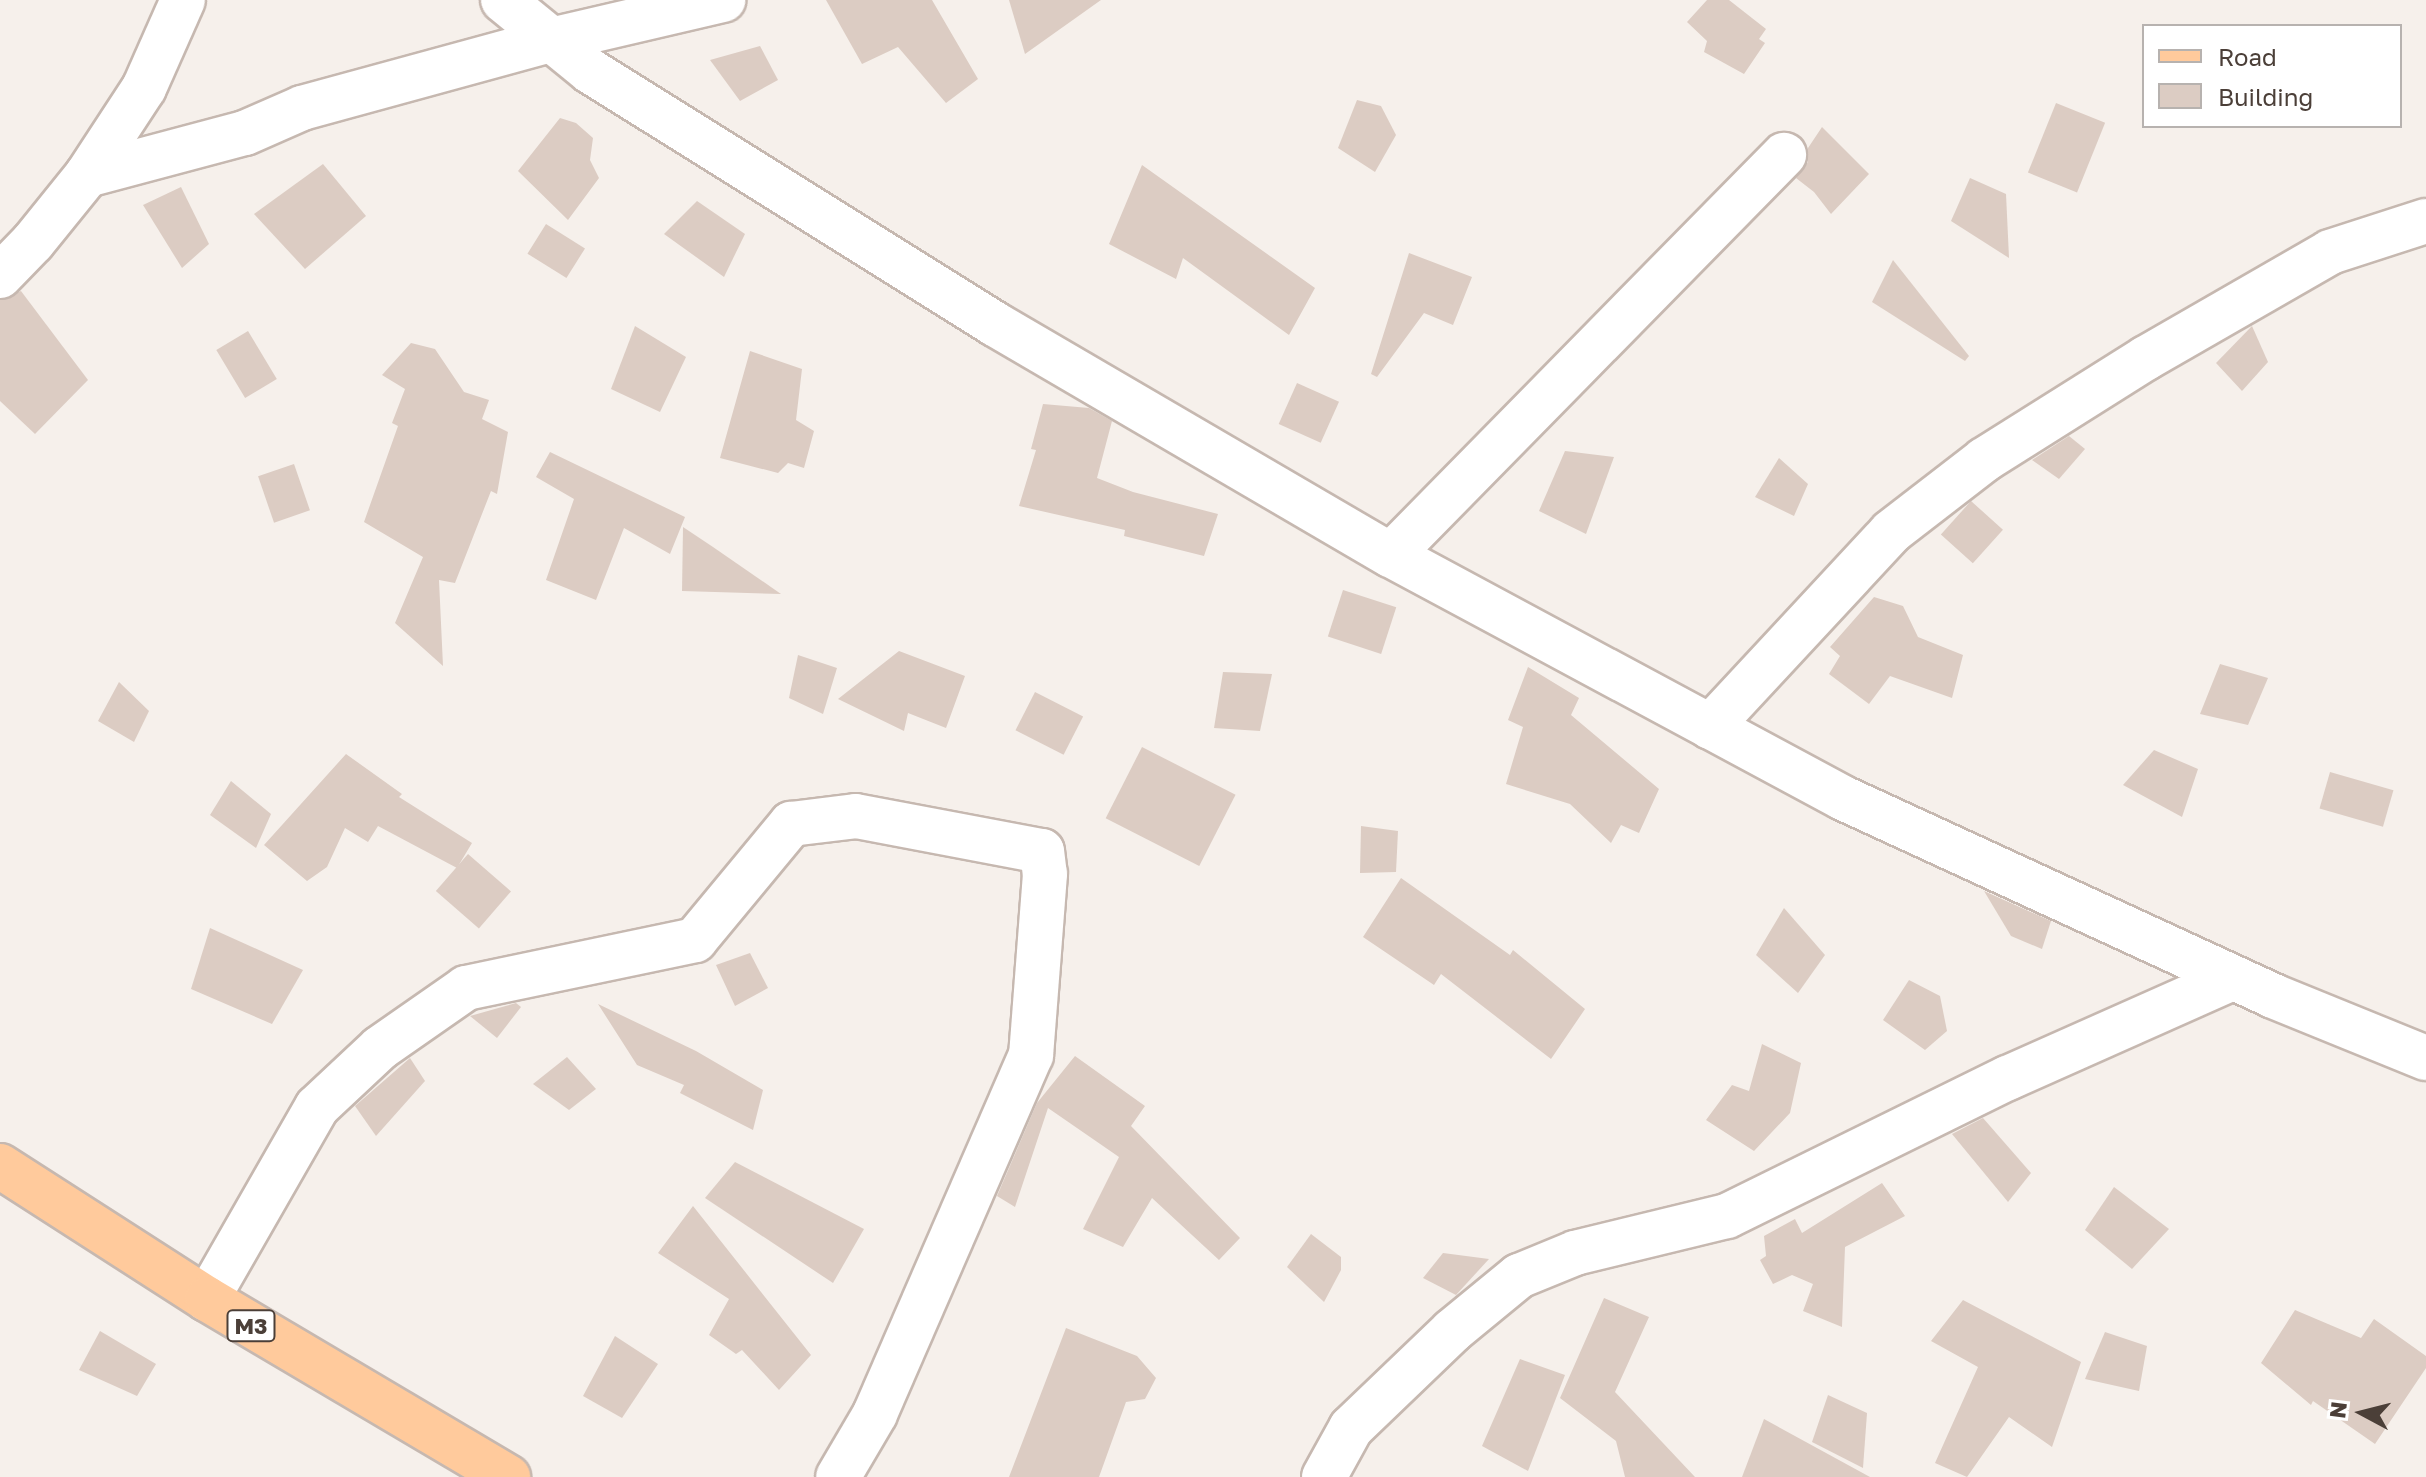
<!DOCTYPE html>
<html>
<head>
<meta charset="utf-8">
<style>
  body { margin:0 }
  #map { position:relative; width:2426px; height:1477px; overflow:hidden; background:#f6f0eb; font-family:"Golos Text",sans-serif }
  div>[style] { position:absolute }
  .building>* { inset:0; background:#dcccc3; transform-origin:0 0 }
  .roads { filter:drop-shadow(2px 0 #c6b8b0) drop-shadow(-2px 0 #c6b8b0) drop-shadow(0 2px #c6b8b0) drop-shadow(0 -2px #c6b8b0) }
  .minor>* { height:44px; margin:-22px; padding:0 22px; transform-origin:22px; border-radius:22px; background:#fff }
  .major>* { height:44px; margin:-22px; padding:0 22px; transform-origin:22px; border-radius:22px; background:#ffca9c }
  span { translate:-50% -50%; white-space:nowrap; text-align:center; line-height:1.15; -webkit-text-stroke:7px #fff; paint-order:stroke }
  .shield-label span { padding:2px 6px; background:#fff; border:2px solid; border-radius:6px; -webkit-text-stroke-width:0 }
  .shield-label { font-size:22px; color:#4b3f38; font-weight:700 }
  .legend { position:absolute; left:2142px; top:24px; width:260px; height:104px; box-sizing:border-box; background:#fff; border:2px solid #b7b2af; margin:0; padding:10px 14px; list-style:none; font-size:24px; color:#4b3f38 }
  .legend li { display:flex; align-items:center; gap:16px; height:40px }
  .legend b { width:40px; border:2px solid #b7b2af }
  .north { position:absolute; left:2322px; top:1373px; width:80px; height:80px; -webkit-text-stroke:6px #fff; paint-order:stroke; rotate:277deg; font-size:22px; font-weight:700; line-height:32px; text-align:center; color:#4b3f38 }
  .north::after { content:''; display:block; margin:auto; width:28px; height:36px; background:#4b3f38; clip-path:polygon(50% 0,100% 100%,50% 72%,0 100%) }
</style>
</head>
<body>
<div id="map">
  <div class="building">
    <i style="clip-path:polygon(826px 0,932px 0,978px 79px,946px 103px,898px 47px,862px 64px)"></i>
    <i style="clip-path:polygon(1009px 0,1101px 0,1025px 54px)"></i>
    <i style="clip-path:polygon(1707px 0,1729px 0,1766px 29px,1759px 39px,1765px 43px,1744px 74px,1704px 52px,1707px 41px,1687px 22px)"></i>
    <i style="clip-path:polygon(760px 46px,778px 80px,740px 101px,710px 60px)"></i>
    <i style="clip-path:polygon(1357px 100px,1381px 106px,1396px 135px,1375px 172px,1338px 148px)"></i>
    <i style="left:2056px;top:103px;width:53px;height:75px;rotate:22deg"></i>
    <i style="clip-path:polygon(560px 118px,576px 123px,593px 138px,590px 160px,599px 178px,568px 220px,518px 171px)"></i>
    <i style="clip-path:polygon(1822px 127px,1869px 174px,1831px 214px,1814px 192px,1796px 178px,1808px 162px,1808px 148px)"></i>
    <i style="clip-path:polygon(323px 164px,366px 216px,305px 269px,254px 214px)"></i>
    <i style="clip-path:polygon(1142px 165px,1315px 288px,1289px 335px,1183px 258px,1176px 279px,1109px 244px)"></i>
    <i style="clip-path:polygon(1970px 178px,2006px 194px,2009px 258px,1951px 221px)"></i>
    <i style="clip-path:polygon(181px 187px,209px 244px,182px 268px,143px 205px)"></i>
    <i style="clip-path:polygon(697px 201px,745px 234px,724px 277px,664px 234px)"></i>
    <i style="left:546px;top:224px;width:46px;height:35px;rotate:32deg"></i>
    <i style="clip-path:polygon(1409px 253px,1472px 277px,1453px 325px,1424px 313px,1377px 377px,1371px 374px)"></i>
    <i style="clip-path:polygon(1893px 260px,1969px 356px,1965px 361px,1872px 302px)"></i>
    <i style="clip-path:polygon(21px 291px,88px 380px,35px 434px,0 401px,0 300px)"></i>
    <i style="clip-path:polygon(635px 326px,686px 357px,660px 412px,611px 389px)"></i>
    <i style="clip-path:polygon(2252px 326px,2268px 362px,2242px 391px,2216px 363px)"></i>
    <i style="left:248px;top:331px;width:56px;height:37px;rotate:59deg"></i>
    <i style="clip-path:polygon(411px 343px,435px 349px,464px 392px,489px 400px,482px 419px,508px 432px,497px 494px,491px 491px,455px 583px,439px 580px,443px 666px,395px 623px,423px 557px,364px 522px,398px 426px,392px 423px,405px 389px,382px 375px)"></i>
    <i style="clip-path:polygon(750px 351px,802px 369px,796px 420px,814px 431px,804px 468px,788px 463px,778px 473px,720px 458px)"></i>
    <i style="left:1297px;top:383px;width:46px;height:45px;rotate:24deg"></i>
    <i style="clip-path:polygon(1043px 404px,1089px 408px,1112px 421px,1097px 478px,1133px 492px,1218px 514px,1204px 556px,1124px 536px,1125px 530px,1019px 506px,1036px 450px,1031px 449px)"></i>
    <i style="clip-path:polygon(2069px 436px,2085px 449px,2059px 479px,2032px 460px)"></i>
    <i style="clip-path:polygon(1565px 451px,1614px 457px,1586px 534px,1539px 511px)"></i>
    <i style="clip-path:polygon(550px 452px,685px 517px,670px 554px,624px 528px,596px 600px,546px 580px,574px 499px,536px 477px)"></i>
    <i style="clip-path:polygon(1779px 458px,1808px 484px,1794px 516px,1755px 497px)"></i>
    <i style="left:294px;top:464px;width:49px;height:38px;rotate:71deg"></i>
    <i style="left:1971px;top:501px;width:43px;height:45px;rotate:42deg"></i>
    <i style="clip-path:polygon(683px 527px,713px 547px,781px 594px,682px 591px)"></i>
    <i style="left:1343px;top:590px;width:56px;height:49px;rotate:18deg"></i>
    <i style="clip-path:polygon(1874px 597px,1903px 606px,1918px 637px,1963px 655px,1952px 698px,1890px 676px,1869px 704px,1829px 674px,1840px 656px,1830px 647px)"></i>
    <i style="clip-path:polygon(899px 651px,965px 676px,946px 728px,908px 713px,904px 731px,838px 699px)"></i>
    <i style="clip-path:polygon(798px 655px,837px 668px,823px 714px,789px 698px)"></i>
    <i style="clip-path:polygon(2220px 664px,2268px 678px,2248px 725px,2200px 714px)"></i>
    <i style="clip-path:polygon(1528px 667px,1579px 698px,1571px 715px,1659px 789px,1639px 833px,1621px 825px,1611px 843px,1570px 804px,1506px 784px,1523px 727px,1508px 720px)"></i>
    <i style="clip-path:polygon(1223px 672px,1272px 674px,1260px 731px,1214px 728px)"></i>
    <i style="clip-path:polygon(119px 682px,149px 711px,134px 742px,98px 721px)"></i>
    <i style="left:1035px;top:692px;width:54px;height:43px;rotate:27deg"></i>
    <i style="left:1142px;top:747px;width:105px;height:80px;rotate:27deg"></i>
    <i style="clip-path:polygon(2154px 750px,2198px 769px,2182px 817px,2123px 785px)"></i>
    <i style="clip-path:polygon(346px 754px,402px 794px,399px 797px,472px 843px,457px 868px,378px 826px,368px 842px,345px 828px,327px 867px,307px 881px,264px 845px)"></i>
    <i style="left:2330px;top:772px;width:66px;height:38px;rotate:16deg"></i>
    <i style="clip-path:polygon(231px 781px,271px 814px,256px 848px,210px 815px)"></i>
    <i style="clip-path:polygon(1361px 826px,1398px 831px,1396px 872px,1360px 873px)"></i>
    <i style="left:468px;top:854px;width:57px;height:49px;rotate:41deg"></i>
    <i style="clip-path:polygon(1401px 878px,1510px 955px,1513px 950px,1585px 1009px,1551px 1059px,1441px 974px,1434px 985px,1363px 937px)"></i>
    <i style="clip-path:polygon(1984px 891px,2051px 921px,2042px 949px,2011px 936px)"></i>
    <i style="clip-path:polygon(1784px 908px,1825px 955px,1798px 993px,1756px 955px)"></i>
    <i style="clip-path:polygon(210px 928px,303px 970px,272px 1024px,191px 989px)"></i>
    <i style="clip-path:polygon(750px 953px,768px 988px,735px 1006px,716px 965px)"></i>
    <i style="clip-path:polygon(1909px 980px,1940px 996px,1947px 1031px,1925px 1050px,1883px 1020px)"></i>
    <i style="clip-path:polygon(516px 1003px,521px 1007px,497px 1038px,470px 1016px)"></i>
    <i style="clip-path:polygon(598px 1004px,696px 1051px,763px 1090px,753px 1130px,680px 1093px,684px 1085px,637px 1065px)"></i>
    <i style="clip-path:polygon(1762px 1044px,1801px 1063px,1790px 1113px,1754px 1151px,1706px 1120px,1732px 1085px,1749px 1091px)"></i>
    <i style="clip-path:polygon(1075px 1056px,1145px 1106px,1131px 1126px,1240px 1238px,1219px 1260px,1152px 1198px,1123px 1247px,1083px 1229px,1119px 1157px,1048px 1108px,1015px 1207px,997px 1196px,1037px 1103px)"></i>
    <i style="clip-path:polygon(567px 1057px,596px 1089px,569px 1110px,533px 1084px)"></i>
    <i style="clip-path:polygon(410px 1058px,425px 1081px,376px 1136px,355px 1106px)"></i>
    <i style="clip-path:polygon(1983px 1118px,2031px 1173px,2008px 1202px,1952px 1134px)"></i>
    <i style="clip-path:polygon(735px 1162px,864px 1229px,833px 1283px,705px 1198px)"></i>
    <i style="clip-path:polygon(1882px 1183px,1905px 1216px,1845px 1247px,1842px 1327px,1803px 1311px,1813px 1284px,1792px 1275px,1773px 1284px,1760px 1260px,1766px 1256px,1764px 1236px,1795px 1219px,1802px 1233px)"></i>
    <i style="clip-path:polygon(2114px 1187px,2169px 1229px,2132px 1269px,2085px 1230px)"></i>
    <i style="clip-path:polygon(693px 1206px,811px 1355px,779px 1390px,742px 1350px,736px 1354px,709px 1335px,729px 1299px,658px 1253px)"></i>
    <i style="clip-path:polygon(1311px 1234px,1341px 1257px,1341px 1270px,1324px 1302px,1287px 1267px)"></i>
    <i style="clip-path:polygon(1443px 1253px,1489px 1259px,1456px 1295px,1423px 1278px)"></i>
    <i style="clip-path:polygon(1604px 1298px,1649px 1317px,1615px 1392px,1695px 1477px,1625px 1477px,1616px 1441px,1560px 1398px)"></i>
    <i style="clip-path:polygon(1963px 1300px,2081px 1362px,2052px 1447px,2009px 1417px,1967px 1477px,1935px 1463px,1978px 1367px,1931px 1341px)"></i>
    <i style="clip-path:polygon(2295px 1310px,2361px 1338px,2374px 1319px,2426px 1356px,2426px 1368px,2375px 1444px,2313px 1401px,2311px 1405px,2261px 1363px)"></i>
    <i style="clip-path:polygon(1066px 1328px,1137px 1356px,1156px 1378px,1145px 1399px,1126px 1402px,1099px 1477px,1009px 1477px)"></i>
    <i style="clip-path:polygon(100px 1331px,156px 1364px,137px 1396px,79px 1370px)"></i>
    <i style="clip-path:polygon(2105px 1332px,2147px 1346px,2139px 1391px,2085px 1379px)"></i>
    <i style="clip-path:polygon(615px 1336px,658px 1364px,622px 1418px,583px 1396px)"></i>
    <i style="clip-path:polygon(1520px 1359px,1565px 1375px,1528px 1471px,1482px 1446px)"></i>
    <i style="clip-path:polygon(1828px 1395px,1867px 1413px,1863px 1468px,1812px 1442px)"></i>
    <i style="clip-path:polygon(1764px 1419px,1870px 1477px,1742px 1477px)"></i>
  </div>
  <div class="roads">
    <div class="minor">
      <i style="left:503px;top:0;width:112px;rotate:39.2deg"></i>
      <i style="left:590px;top:71px;width:478px;rotate:32deg"></i>
      <i style="left:995px;top:324px;width:458px;rotate:30.3deg"></i>
      <i style="left:1391px;top:555px;width:513px;rotate:28.26deg"></i>
      <i style="left:1843px;top:798px;width:473px;rotate:24.7deg"></i>
      <i style="left:2273px;top:996px;width:165px;rotate:22.1deg"></i>
      <i style="left:87px;top:175px;width:163px;rotate:-14.9deg"></i>
      <i style="left:245px;top:133px;width:62px;rotate:-23.7deg"></i>
      <i style="left:302px;top:108px;width:258px;rotate:-15.3deg"></i>
      <i style="left:551px;top:40px;width:177px;rotate:-13.1deg"></i>
      <i style="left:0;top:276px;width:47px;rotate:-45.9deg"></i>
      <i style="left:33px;top:242px;width:86px;rotate:-51.1deg"></i>
      <i style="left:87px;top:175px;width:104px;rotate:-56.8deg"></i>
      <i style="left:144px;top:88px;width:96px;rotate:-66.1deg"></i>
      <i style="left:1391px;top:555px;width:561px;rotate:-45.51deg"></i>
      <i style="left:1710px;top:727px;width:266px;rotate:-47.1deg"></i>
      <i style="left:1891px;top:532px;width:118px;rotate:-37.7deg"></i>
      <i style="left:1984px;top:460px;width:191px;rotate:-32.2deg"></i>
      <i style="left:2146px;top:358px;width:212px;rotate:-29.9deg"></i>
      <i style="left:2330px;top:252px;width:101px;rotate:-17.9deg"></i>
      <i style="left:207px;top:1299px;width:221px;rotate:-60.2deg"></i>
      <i style="left:317px;top:1107px;width:86px;rotate:-43.1deg"></i>
      <i style="left:380px;top:1048px;width:105px;rotate:-34.9deg"></i>
      <i style="left:466px;top:988px;width:234px;rotate:-11.8deg"></i>
      <i style="left:695px;top:940px;width:151px;rotate:-50.4deg"></i>
      <i style="left:791px;top:824px;width:65px;rotate:-7deg"></i>
      <i style="left:856px;top:816px;width:189px;rotate:10.7deg"></i>
      <i style="left:1042px;top:851px;width:23px;rotate:83deg"></i>
      <i style="left:1045px;top:874px;width:182px;rotate:94.4deg"></i>
      <i style="left:1031px;top:1055px;width:391px;rotate:113.5deg"></i>
      <i style="left:875px;top:1414px;width:73px;rotate:120.4deg"></i>
      <i style="left:1324px;top:1477px;width:56px;rotate:-61.1deg"></i>
      <i style="left:1351px;top:1428px;width:140px;rotate:-43.8deg"></i>
      <i style="left:1452px;top:1331px;width:87px;rotate:-39.4deg"></i>
      <i style="left:1519px;top:1276px;width:61px;rotate:-22.3deg"></i>
      <i style="left:1575px;top:1253px;width:156px;rotate:-13.7deg"></i>
      <i style="left:1727px;top:1216px;width:313px;rotate:-26.2deg"></i>
      <i style="left:2008px;top:1078px;width:246px;rotate:-24deg"></i>
    </div>
    <div class="major">
      <i style="left:0;top:1166px;width:246px;rotate:32.7deg"></i>
      <i style="left:207px;top:1299px;width:350px;rotate:30.6deg"></i>
    </div>
  </div>
  <div class="shield-label">
    <span style="left:251px;top:1326px">M3</span>
  </div>
  <ul class="legend">
  <li><b style="height:10px;background:#ffca9c"></b>Road</li>
  <li><b style="height:22px;background:#dcccc3"></b>Building</li>
  </ul>
  <div class="north">N</div>
</div>
</body>
</html>
